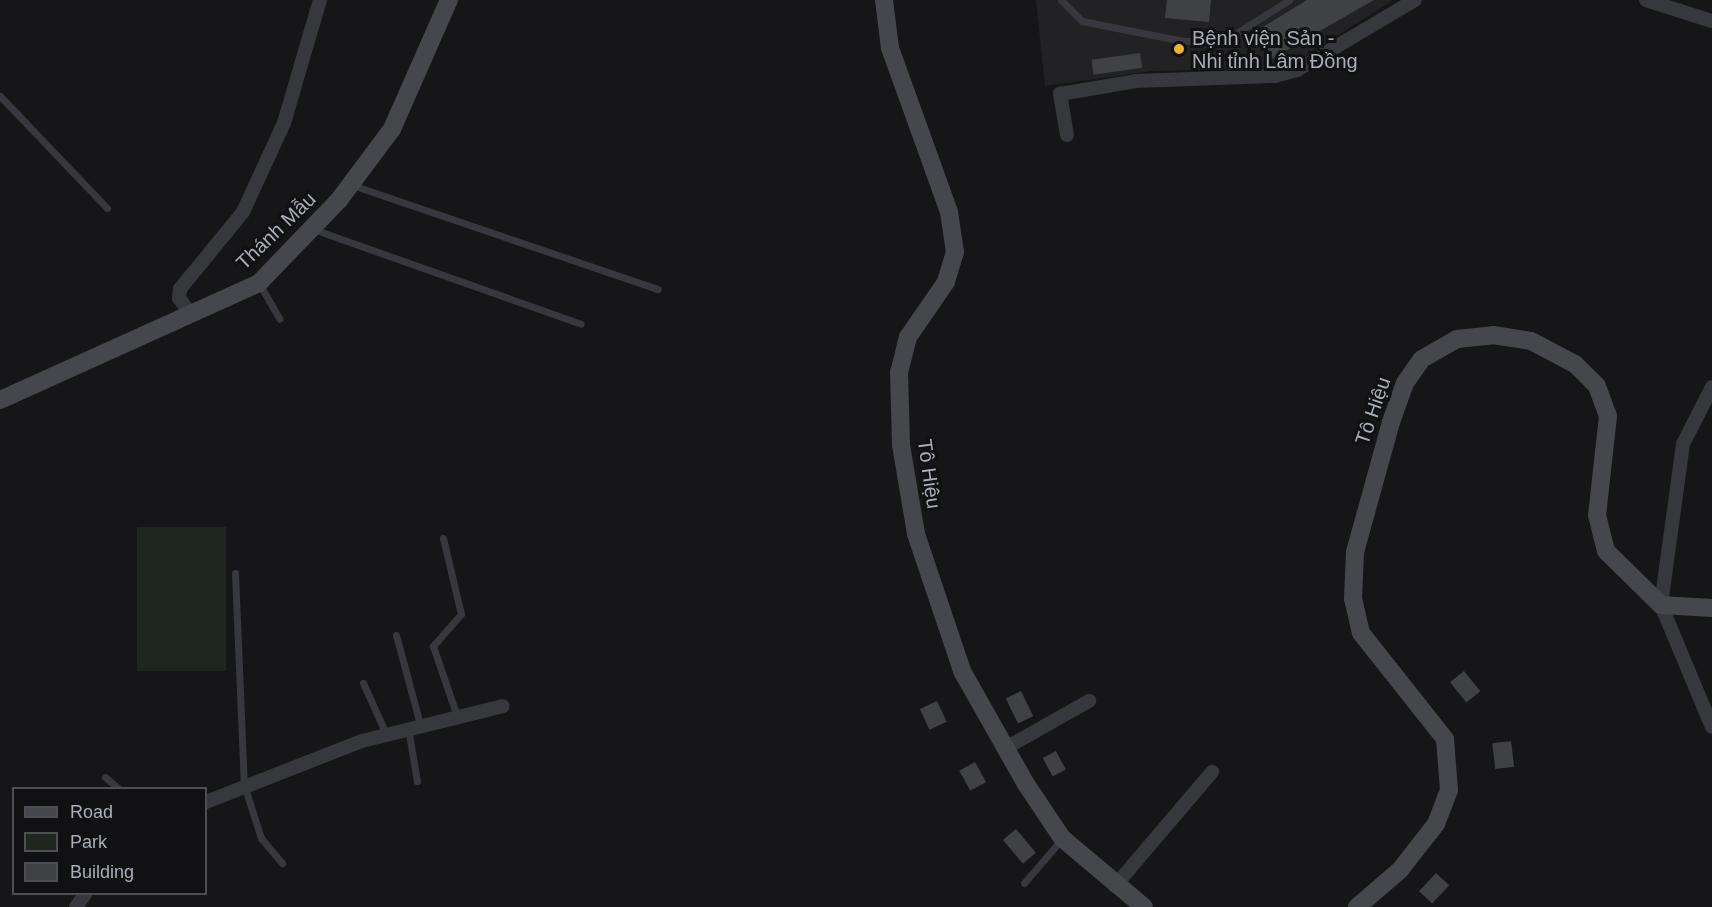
<!DOCTYPE html>
<html>
<head>
<meta charset="utf-8">
<style>
  body { margin:0 }
  #map { position:relative; width:1712px; height:907px; overflow:hidden; background:#161618; font-family:Helvetica,sans-serif }
  div>[style] { position:absolute }
  .built>* { inset:0; background:#222225 }
  .green>* { inset:0; background:#1e261f; transform-origin:0 0 }
  .building>* { inset:0; background:#404145; transform-origin:0 0 }
  .lane>* { height:7px; margin:-3.5px; padding:0 3.5px; transform-origin:3.5px; border-radius:3.5px; background:#37383d }
  .street>* { height:14px; margin:-7px; padding:0 7px; transform-origin:7px; border-radius:7px; background:#37383d }
  .secondary>* { height:18px; margin:-9px; padding:0 9px; transform-origin:9px; border-radius:9px; background:#45474d }
  .dots>* { width:16px; height:16px; translate:-50% -50%; box-sizing:border-box; border:3px solid #111113; border-radius:50% }
  span { translate:-50% -50%; white-space:nowrap; text-align:center; line-height:1.15; -webkit-text-stroke:6px #111113; paint-order:stroke }
  .poi-label { font-size:20px; color:#a8adb8 }
  .left { translate:0 -50%; text-align:left }
  .street-label { font-size:20px; color:#a8adb8 }
  .legend { position:absolute; left:12px; top:787px; width:195px; height:108px; box-sizing:border-box; background:#111113; border:2px solid #4d4f55; margin:0; padding:8px 10px; list-style:none; font-size:18px; color:#a8adb8 }
  .legend li { display:flex; align-items:center; gap:12px; height:30px }
  .legend b { width:30px; border:2px solid #4d4f55 }
</style>
</head>
<body>
<div id="map">
  <div class="built">
    <i style="clip-path:polygon(1036px 0,1393px 0,1299px 60px,1274px 68px,1152px 71px,1045px 86px)"></i>
  </div>
  <div class="green">
    <i style="left:137px;top:527px;width:89px;height:144px"></i>
  </div>
  <div class="building">
    <i style="clip-path:polygon(1167px 0,1211px 0,1209px 22px,1165px 18px)"></i>
    <i style="clip-path:polygon(1307px 0,1374px 0,1269px 60px,1253px 33px)"></i>
    <i style="left:1140px;top:53px;width:15px;height:49px;rotate:82deg"></i>
    <i style="left:1464px;top:671px;width:26px;height:18px;rotate:51deg"></i>
    <i style="left:1021px;top:691px;width:28px;height:17px;rotate:64deg"></i>
    <i style="left:937px;top:701px;width:23px;height:19px;rotate:65deg"></i>
    <i style="left:1511px;top:741px;width:26px;height:19px;rotate:83deg"></i>
    <i style="left:1056px;top:751px;width:21px;height:15px;rotate:62deg"></i>
    <i style="left:975px;top:762px;width:23px;height:18px;rotate:61deg"></i>
    <i style="left:1016px;top:829px;width:31px;height:17px;rotate:50deg"></i>
    <i style="left:1436px;top:873px;width:18px;height:25px;rotate:43deg"></i>
  </div>
  <div class="lane">
    <i style="left:1061px;top:0;width:30px;rotate:45deg"></i>
    <i style="left:1082px;top:21px;width:103px;rotate:11.2deg"></i>
    <i style="left:1183px;top:41px;width:41px"></i>
    <i style="left:1224px;top:41px;width:77px;rotate:-32.2deg"></i>
    <i style="left:0;top:96px;width:155px;rotate:46.3deg"></i>
    <i style="left:352px;top:185px;width:323px;rotate:18.8deg"></i>
    <i style="left:313px;top:229px;width:284px;rotate:19.5deg"></i>
    <i style="left:260px;top:285px;width:39px;rotate:60deg"></i>
    <i style="left:443px;top:538px;width:78px;rotate:76.7deg"></i>
    <i style="left:461px;top:614px;width:43px;rotate:131.2deg"></i>
    <i style="left:433px;top:646px;width:74px;rotate:71.1deg"></i>
    <i style="left:235px;top:573px;width:212px;rotate:87.6deg"></i>
    <i style="left:244px;top:785px;width:56px;rotate:72.2deg"></i>
    <i style="left:261px;top:838px;width:33px;rotate:50deg"></i>
    <i style="left:396px;top:635px;width:92px;rotate:74.9deg"></i>
    <i style="left:363px;top:683px;width:56px;rotate:65.7deg"></i>
    <i style="left:408px;top:728px;width:54px;rotate:80.4deg"></i>
    <i style="left:105px;top:777px;width:17px;rotate:40deg"></i>
    <i style="left:1024px;top:883px;width:57px;rotate:-49.3deg"></i>
  </div>
  <div class="street">
    <i style="left:1646px;top:0;width:69px;rotate:17.7deg"></i>
    <i style="left:1067px;top:135px;width:42px;rotate:-99.7deg"></i>
    <i style="left:1060px;top:94px;width:77px;rotate:-9.7deg"></i>
    <i style="left:1136px;top:81px;width:139px;rotate:-2.1deg"></i>
    <i style="left:1275px;top:76px;width:23px;rotate:-15deg"></i>
    <i style="left:1297px;top:70px;width:137px;rotate:-30.7deg"></i>
    <i style="left:191px;top:315px;width:21px;rotate:-125deg"></i>
    <i style="left:179px;top:298px;width:9px;rotate:-84deg"></i>
    <i style="left:180px;top:289px;width:99px;rotate:-50.7deg"></i>
    <i style="left:243px;top:212px;width:98px;rotate:-65.3deg"></i>
    <i style="left:284px;top:123px;width:128px;rotate:-73.7deg"></i>
    <i style="left:1712px;top:387px;width:64px;rotate:117deg"></i>
    <i style="left:1683px;top:444px;width:162px;rotate:97.8deg"></i>
    <i style="left:1661px;top:605px;width:132px;rotate:67.3deg"></i>
    <i style="left:1004px;top:749px;width:98px;rotate:-29.5deg"></i>
    <i style="left:206px;top:802px;width:168px;rotate:-21.4deg"></i>
    <i style="left:362px;top:741px;width:145px;rotate:-13.9deg"></i>
    <i style="left:1115px;top:886px;width:150px;rotate:-49.6deg"></i>
    <i style="left:76px;top:907px;width:16px;rotate:-55deg"></i>
  </div>
  <div class="secondary">
    <i style="left:884px;top:0;width:48px;rotate:82.9deg"></i>
    <i style="left:890px;top:48px;width:174px;rotate:70.2deg"></i>
    <i style="left:949px;top:212px;width:40px;rotate:81.5deg"></i>
    <i style="left:955px;top:252px;width:31px;rotate:107deg"></i>
    <i style="left:946px;top:282px;width:67px;rotate:124.6deg"></i>
    <i style="left:908px;top:337px;width:36px;rotate:104deg"></i>
    <i style="left:899px;top:372px;width:73px;rotate:88.4deg"></i>
    <i style="left:901px;top:445px;width:90px;rotate:80.4deg"></i>
    <i style="left:916px;top:534px;width:145px;rotate:71.4deg"></i>
    <i style="left:962px;top:671px;width:130px;rotate:60.5deg"></i>
    <i style="left:1026px;top:784px;width:65px;rotate:56.3deg"></i>
    <i style="left:1062px;top:838px;width:107px;rotate:40.1deg"></i>
    <i style="left:0;top:400px;width:284px;rotate:-24.3deg"></i>
    <i style="left:259px;top:283px;width:115px;rotate:-46.1deg"></i>
    <i style="left:339px;top:200px;width:89px;rotate:-53.3deg"></i>
    <i style="left:392px;top:129px;width:141px;rotate:-66.2deg"></i>
    <i style="left:1357px;top:907px;width:57px;rotate:-40.7deg"></i>
    <i style="left:1400px;top:870px;width:58px;rotate:-52deg"></i>
    <i style="left:1436px;top:824px;width:36px;rotate:-69deg"></i>
    <i style="left:1449px;top:790px;width:51px;rotate:-94.5deg"></i>
    <i style="left:1445px;top:739px;width:135px;rotate:-128.4deg"></i>
    <i style="left:1361px;top:633px;width:36px;rotate:-103deg"></i>
    <i style="left:1353px;top:598px;width:46px;rotate:-87.5deg"></i>
    <i style="left:1355px;top:552px;width:135px;rotate:-74.5deg"></i>
    <i style="left:1391px;top:422px;width:41px;rotate:-70.3deg"></i>
    <i style="left:1405px;top:383px;width:29px;rotate:-55deg"></i>
    <i style="left:1422px;top:359px;width:40px;rotate:-29.7deg"></i>
    <i style="left:1457px;top:339px;width:36px;rotate:-6deg"></i>
    <i style="left:1493px;top:335px;width:38px;rotate:9deg"></i>
    <i style="left:1531px;top:341px;width:50px;rotate:27.6deg"></i>
    <i style="left:1575px;top:364px;width:31px;rotate:45deg"></i>
    <i style="left:1597px;top:386px;width:32px;rotate:70deg"></i>
    <i style="left:1608px;top:416px;width:100px;rotate:96.3deg"></i>
    <i style="left:1597px;top:515px;width:37px;rotate:76deg"></i>
    <i style="left:1606px;top:551px;width:77px;rotate:44.5deg"></i>
    <i style="left:1661px;top:605px;width:51px;rotate:3.4deg"></i>
  </div>
  <div class="dots">
    <i style="left:1179px;top:49px;background:#f2b134"></i>
  </div>
  <div class="poi-label">
    <span class="left" style="left:1192px;top:50px">Bệnh viện Sản -<br>Nhi tỉnh Lâm Đồng</span>
  </div>
  <div class="street-label">
    <span style="left:276px;top:231px;rotate:-44deg">Thánh Mẫu</span>
    <span style="left:1373px;top:411px;rotate:-71deg">Tô Hiệu</span>
    <span style="left:929px;top:474px;rotate:82deg">Tô Hiệu</span>
  </div>
  <ul class="legend">
  <li><b style="height:8px;background:#45474d"></b>Road</li>
  <li><b style="height:16px;background:#1e261f"></b>Park</li>
  <li><b style="height:16px;background:#404145"></b>Building</li>
  </ul>
</div>
</body>
</html>
